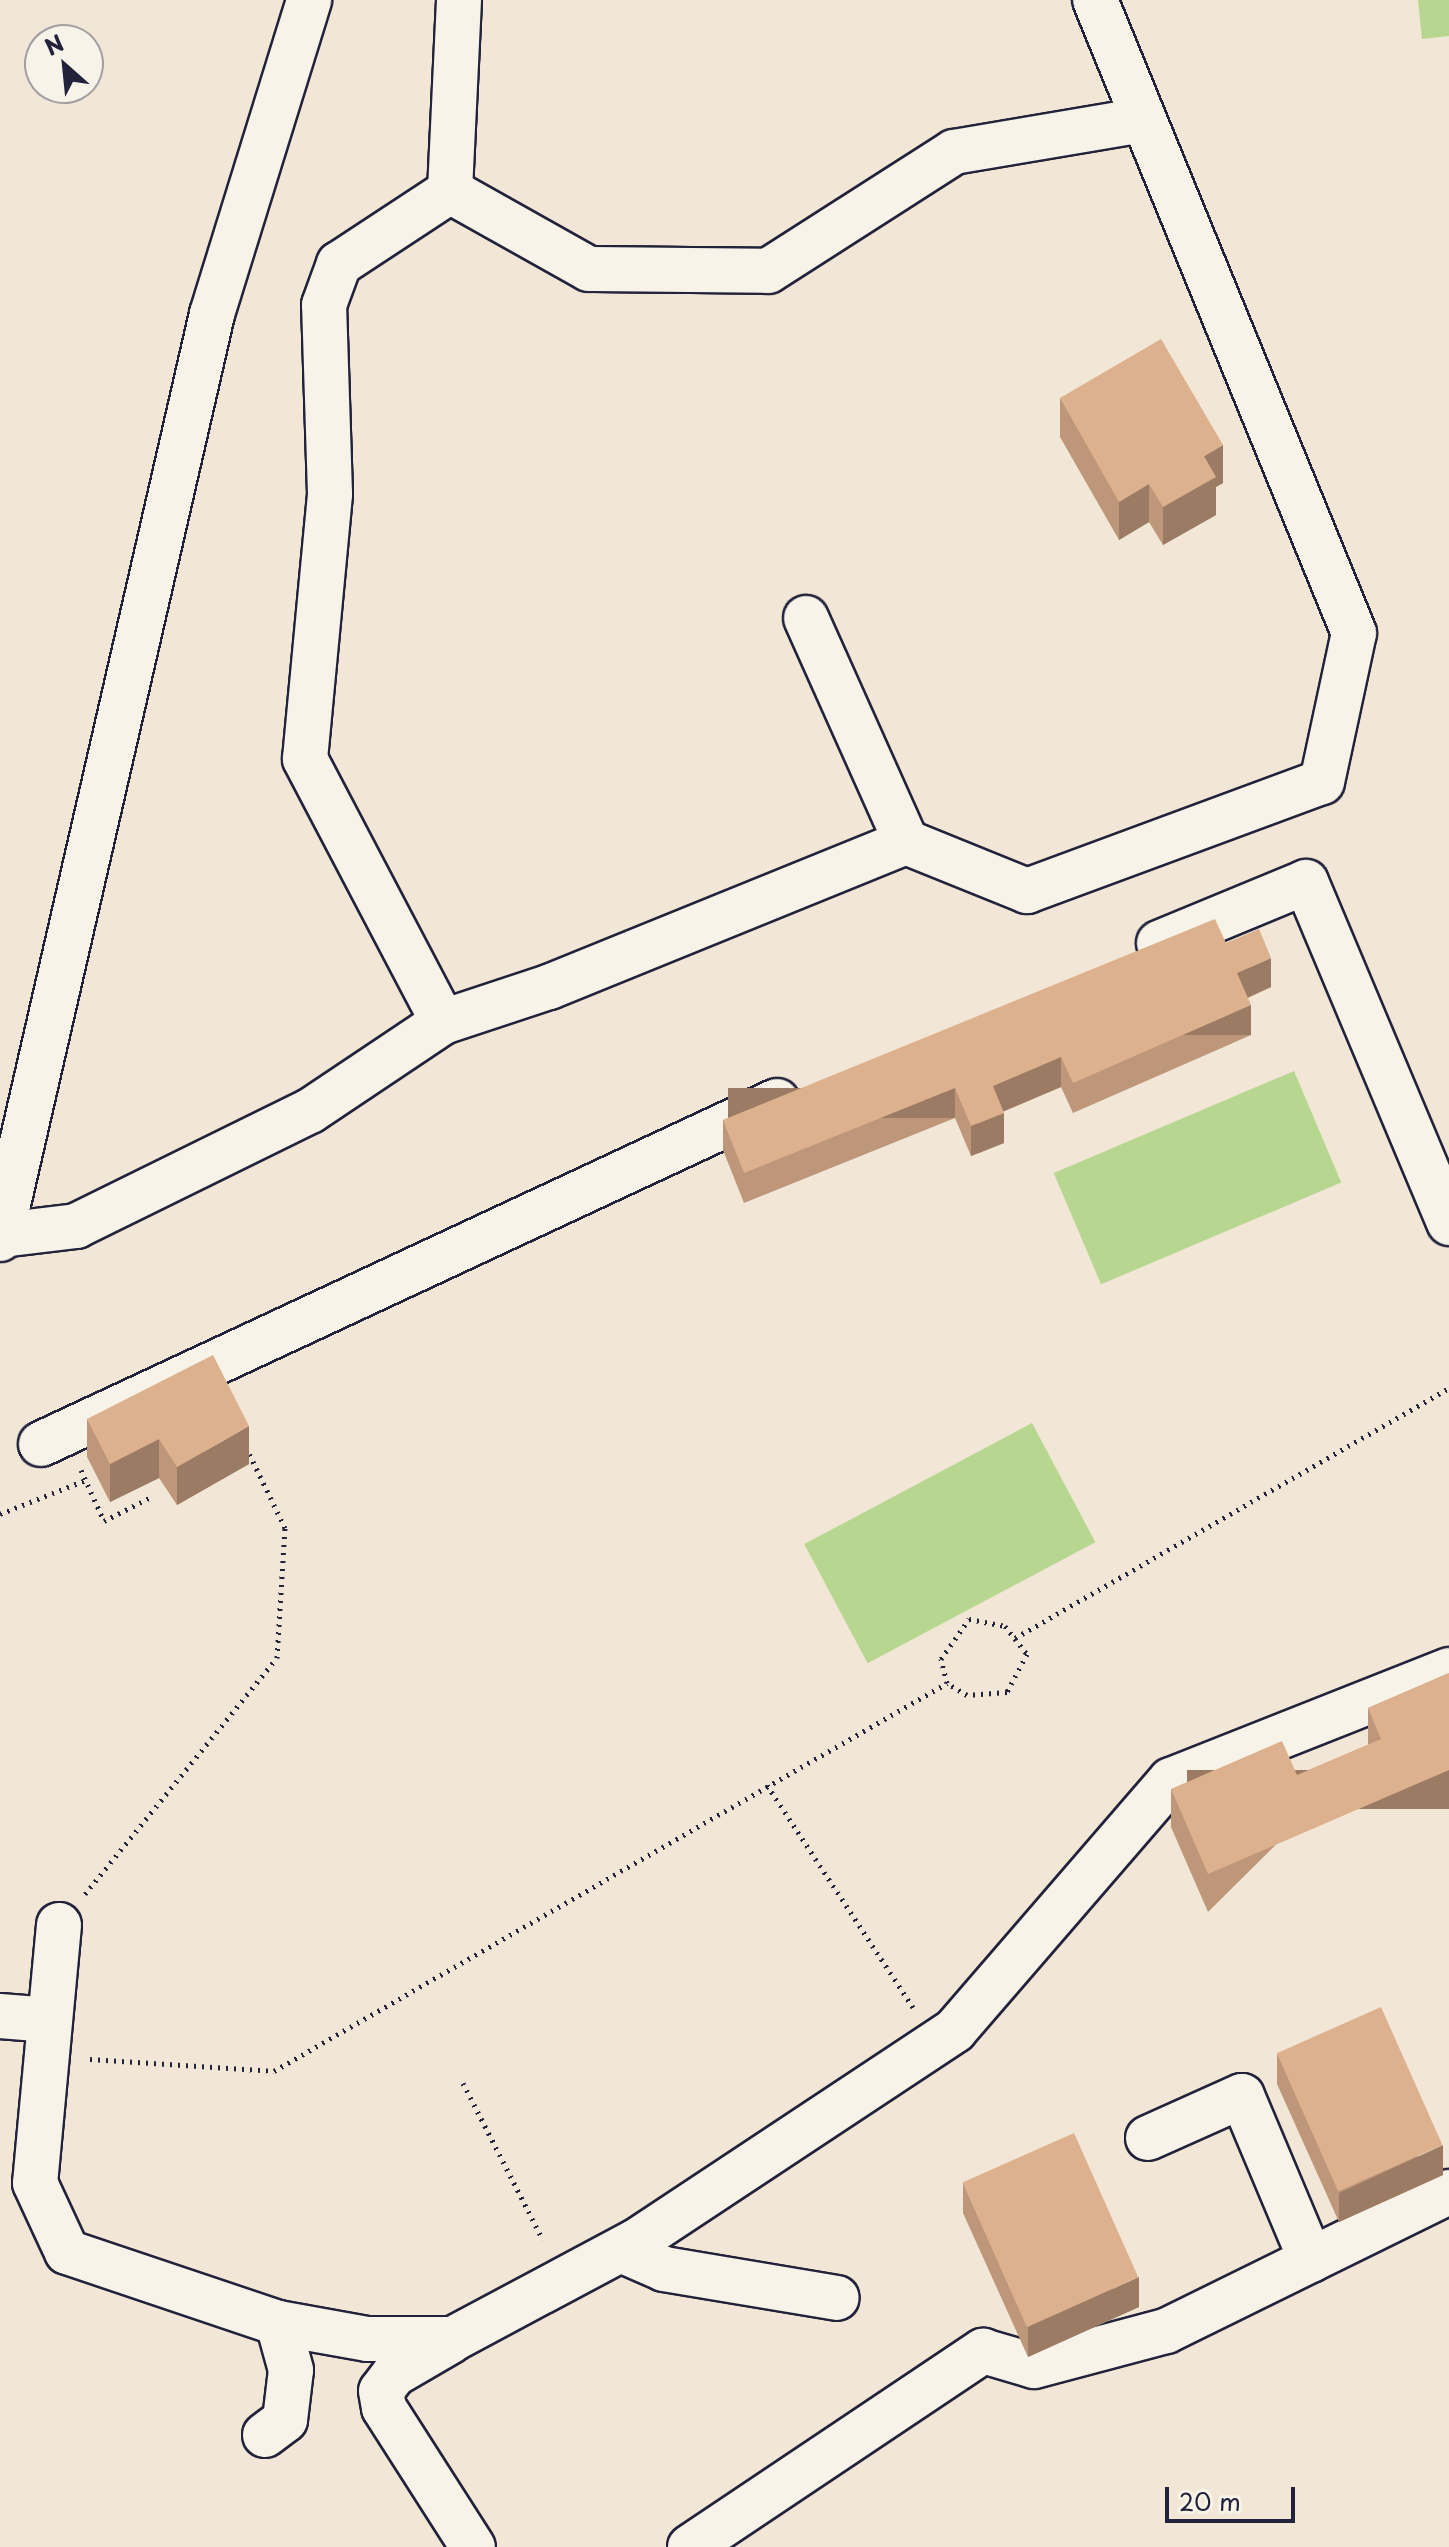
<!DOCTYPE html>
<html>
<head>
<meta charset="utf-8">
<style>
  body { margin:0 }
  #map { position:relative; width:1449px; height:2547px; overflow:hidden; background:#f2e6d6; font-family:"Playpen Sans",sans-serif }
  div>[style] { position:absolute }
  .green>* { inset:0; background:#b7d790; transform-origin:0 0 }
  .path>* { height:5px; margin-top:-2.5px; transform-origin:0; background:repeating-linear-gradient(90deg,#22223b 0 2px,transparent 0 8px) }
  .roads { filter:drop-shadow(2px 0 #22223b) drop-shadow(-2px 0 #22223b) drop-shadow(0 2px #22223b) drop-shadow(0 -2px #22223b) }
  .minor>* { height:44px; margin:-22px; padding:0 22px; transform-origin:22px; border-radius:22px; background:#f7f3e8 }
  .wall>* { inset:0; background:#be977a }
  .shaded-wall>* { inset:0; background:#9b7b63; transform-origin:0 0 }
  .building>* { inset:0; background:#ddb08e; transform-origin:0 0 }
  span { translate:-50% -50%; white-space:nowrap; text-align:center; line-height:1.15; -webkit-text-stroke:8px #f7f3e8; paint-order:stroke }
  .north { position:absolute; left:24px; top:24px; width:80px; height:80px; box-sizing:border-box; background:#f7f3e8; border:2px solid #a29fa3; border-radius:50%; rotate:333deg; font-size:22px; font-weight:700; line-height:32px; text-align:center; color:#22223b }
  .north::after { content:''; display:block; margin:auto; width:28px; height:36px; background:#22223b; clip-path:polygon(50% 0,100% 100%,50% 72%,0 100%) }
  .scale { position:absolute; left:1165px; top:2487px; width:130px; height:36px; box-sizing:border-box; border:4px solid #22223b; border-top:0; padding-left:10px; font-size:24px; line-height:28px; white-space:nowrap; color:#22223b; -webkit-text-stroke:6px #f7f3e8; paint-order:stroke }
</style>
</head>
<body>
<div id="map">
  <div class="green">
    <i style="clip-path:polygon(1418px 0,1449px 0,1449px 36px,1422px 39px)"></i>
    <i style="left:1294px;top:1071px;width:121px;height:261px;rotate:67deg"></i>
    <i style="left:1032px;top:1423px;width:135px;height:258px;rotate:62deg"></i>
  </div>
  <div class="path">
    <i style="left:81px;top:1470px;width:56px;rotate:65.7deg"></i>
    <i style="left:104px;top:1521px;width:55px;rotate:-27deg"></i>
    <i style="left:0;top:1514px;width:92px;rotate:-21.6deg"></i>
    <i style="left:969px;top:1619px;width:37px;rotate:11deg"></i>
    <i style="left:1005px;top:1626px;width:36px;rotate:52deg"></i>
    <i style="left:1027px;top:1654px;width:43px;rotate:117.8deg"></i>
    <i style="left:1007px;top:1692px;width:40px;rotate:175.7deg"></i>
    <i style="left:967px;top:1695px;width:23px;rotate:-149deg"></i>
    <i style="left:947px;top:1683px;width:25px;rotate:-104deg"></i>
    <i style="left:941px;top:1659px;width:49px;rotate:-55deg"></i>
    <i style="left:1015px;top:1638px;width:501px;rotate:-29.94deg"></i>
    <i style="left:767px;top:1785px;width:266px;rotate:56.7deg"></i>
    <i style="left:85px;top:1894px;width:304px;rotate:-50.9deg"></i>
    <i style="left:277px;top:1658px;width:130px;rotate:-86.5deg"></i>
    <i style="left:285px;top:1528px;width:88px;rotate:-115.7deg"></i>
    <i style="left:90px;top:2059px;width:184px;rotate:3.7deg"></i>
    <i style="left:274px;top:2071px;width:777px;rotate:-29.96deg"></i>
    <i style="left:463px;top:2083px;width:176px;rotate:63deg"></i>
  </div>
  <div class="roads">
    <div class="minor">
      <i style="left:459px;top:0;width:191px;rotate:92.7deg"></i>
      <i style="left:450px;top:191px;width:159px;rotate:29.3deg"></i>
      <i style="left:589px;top:269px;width:179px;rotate:0.6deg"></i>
      <i style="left:768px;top:271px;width:221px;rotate:-32.6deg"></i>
      <i style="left:954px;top:152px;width:192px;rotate:-9.6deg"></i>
      <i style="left:806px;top:618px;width:245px;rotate:65.9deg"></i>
      <i style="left:1159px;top:943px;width:159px;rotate:-22.5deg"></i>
      <i style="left:1306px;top:882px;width:370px;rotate:67.2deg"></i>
      <i style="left:443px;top:1022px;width:297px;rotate:-117.7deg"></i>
      <i style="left:305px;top:759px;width:266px;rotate:-84.6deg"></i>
      <i style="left:330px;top:494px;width:189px;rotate:-91.8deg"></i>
      <i style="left:324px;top:305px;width:44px;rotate:-69.9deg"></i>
      <i style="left:339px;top:264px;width:133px;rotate:-33.3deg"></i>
      <i style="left:2px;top:1235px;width:75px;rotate:-6.9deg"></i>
      <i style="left:76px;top:1226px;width:261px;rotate:-26.2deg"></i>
      <i style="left:310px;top:1111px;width:160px;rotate:-33.8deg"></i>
      <i style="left:443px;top:1022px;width:112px;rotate:-18.3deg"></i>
      <i style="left:549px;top:987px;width:385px;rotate:-22.1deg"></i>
      <i style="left:906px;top:842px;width:131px;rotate:22deg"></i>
      <i style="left:1027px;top:891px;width:314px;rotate:-20.3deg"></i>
      <i style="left:1322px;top:782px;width:152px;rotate:-77.9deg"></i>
      <i style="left:1354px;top:633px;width:684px;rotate:-112.25deg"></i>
      <i style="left:0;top:1239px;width:949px;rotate:-77.09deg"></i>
      <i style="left:212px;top:314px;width:329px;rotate:-72.8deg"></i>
      <i style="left:41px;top:1444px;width:812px;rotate:-24.99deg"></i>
      <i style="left:59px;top:1925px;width:259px;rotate:95.3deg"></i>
      <i style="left:35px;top:2183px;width:76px;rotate:65.1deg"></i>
      <i style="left:67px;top:2252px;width:223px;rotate:18.6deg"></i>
      <i style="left:278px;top:2323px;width:90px;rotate:10.2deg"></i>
      <i style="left:367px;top:2339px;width:86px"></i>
      <i style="left:453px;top:2339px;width:206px;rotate:-28.1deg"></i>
      <i style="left:635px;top:2242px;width:384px;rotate:-33.5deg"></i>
      <i style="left:955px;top:2030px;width:330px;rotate:-49.2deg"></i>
      <i style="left:1171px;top:1780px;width:299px;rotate:-21.6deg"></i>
      <i style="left:0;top:2016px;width:50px;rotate:4.6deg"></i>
      <i style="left:1148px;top:2138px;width:103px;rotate:-24.1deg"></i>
      <i style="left:1242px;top:2096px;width:178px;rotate:67.2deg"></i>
      <i style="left:621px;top:2250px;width:47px;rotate:23.8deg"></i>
      <i style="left:664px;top:2269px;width:175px;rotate:9.5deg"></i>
      <i style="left:451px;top:2341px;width:66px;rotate:149.9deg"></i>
      <i style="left:394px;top:2374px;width:21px;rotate:127deg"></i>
      <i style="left:381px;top:2391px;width:17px;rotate:80deg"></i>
      <i style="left:384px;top:2408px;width:165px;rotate:57.4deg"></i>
      <i style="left:265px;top:2435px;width:25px;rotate:-37deg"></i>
      <i style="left:285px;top:2420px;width:50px;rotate:-83.2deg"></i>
      <i style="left:291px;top:2370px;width:49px;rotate:-105.5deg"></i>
      <i style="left:690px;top:2547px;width:353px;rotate:-33.8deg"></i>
      <i style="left:983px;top:2351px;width:53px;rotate:16.4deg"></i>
      <i style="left:1034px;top:2366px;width:137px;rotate:-14.9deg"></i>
      <i style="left:1166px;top:2331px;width:315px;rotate:-26.2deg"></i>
    </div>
  </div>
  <div class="wall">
    <i style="clip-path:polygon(1060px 398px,1223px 483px,1216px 487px,1216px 515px,1163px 545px,1149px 522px,1119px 540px,1060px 437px)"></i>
    <i style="clip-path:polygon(1226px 943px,1271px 987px,1248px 998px,1251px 1035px,1073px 1113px,1061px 1087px,1003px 1111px,1004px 1143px,971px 1156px,955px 1118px,744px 1203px,723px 1150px,723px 1120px)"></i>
    <i style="clip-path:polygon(87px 1419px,249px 1464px,177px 1505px,159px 1478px,110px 1502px,87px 1457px)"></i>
    <i style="clip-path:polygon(1449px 1673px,1208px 1912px,1171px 1827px,1171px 1789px,1297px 1775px,1368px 1745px,1368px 1708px)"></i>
    <i style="clip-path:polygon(1277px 2054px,1443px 2175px,1339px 2222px,1277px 2084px)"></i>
    <i style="clip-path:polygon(963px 2183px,1139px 2307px,1028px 2357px,963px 2213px)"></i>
  </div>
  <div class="shaded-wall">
    <i style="clip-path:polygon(1223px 445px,1223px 483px,1216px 487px,1216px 515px,1163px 545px,1163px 507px,1204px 456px)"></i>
    <i style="clip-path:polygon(1149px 484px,1149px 522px,1119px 540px,1119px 502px)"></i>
    <i style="clip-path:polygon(1271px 958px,1271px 987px,1237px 1002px,1237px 973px)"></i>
    <i style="left:1251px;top:1005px;width:30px;height:194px;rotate:90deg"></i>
    <i style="clip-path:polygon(1061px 1057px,1061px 1087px,993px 1116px,993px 1086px)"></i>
    <i style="left:955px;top:1088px;width:30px;height:227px;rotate:90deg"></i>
    <i style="clip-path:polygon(1004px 1113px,1004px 1143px,971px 1156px,971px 1126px)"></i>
    <i style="clip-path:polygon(249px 1426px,249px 1464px,177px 1505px,177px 1467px)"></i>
    <i style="clip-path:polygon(159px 1439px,159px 1478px,110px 1502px,110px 1464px)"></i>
    <i style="left:1449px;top:1770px;width:39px;height:262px;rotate:90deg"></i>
    <i style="clip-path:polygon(1443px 2145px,1443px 2175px,1339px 2222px,1339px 2193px)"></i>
    <i style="clip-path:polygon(1139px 2277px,1139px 2307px,1028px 2357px,1028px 2327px)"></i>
  </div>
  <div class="building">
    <i style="clip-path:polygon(1161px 339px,1223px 445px,1204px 456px,1216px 477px,1163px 507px,1149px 484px,1119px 502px,1060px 398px)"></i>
    <i style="clip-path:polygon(1215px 919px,1226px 943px,1259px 929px,1271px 958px,1237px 973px,1251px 1005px,1073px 1083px,1061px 1057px,993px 1086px,1004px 1113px,971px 1126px,955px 1088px,744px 1173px,723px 1120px)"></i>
    <i style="clip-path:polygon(213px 1355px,249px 1426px,177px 1467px,159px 1439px,110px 1464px,87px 1419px)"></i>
    <i style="clip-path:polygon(1449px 1673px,1449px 1770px,1208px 1874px,1171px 1789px,1282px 1741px,1297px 1775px,1381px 1739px,1368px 1708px)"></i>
    <i style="left:1381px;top:2007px;width:151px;height:114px;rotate:66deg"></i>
    <i style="left:1074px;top:2133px;width:158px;height:122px;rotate:66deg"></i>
  </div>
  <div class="north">N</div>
  <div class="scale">20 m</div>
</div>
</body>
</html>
